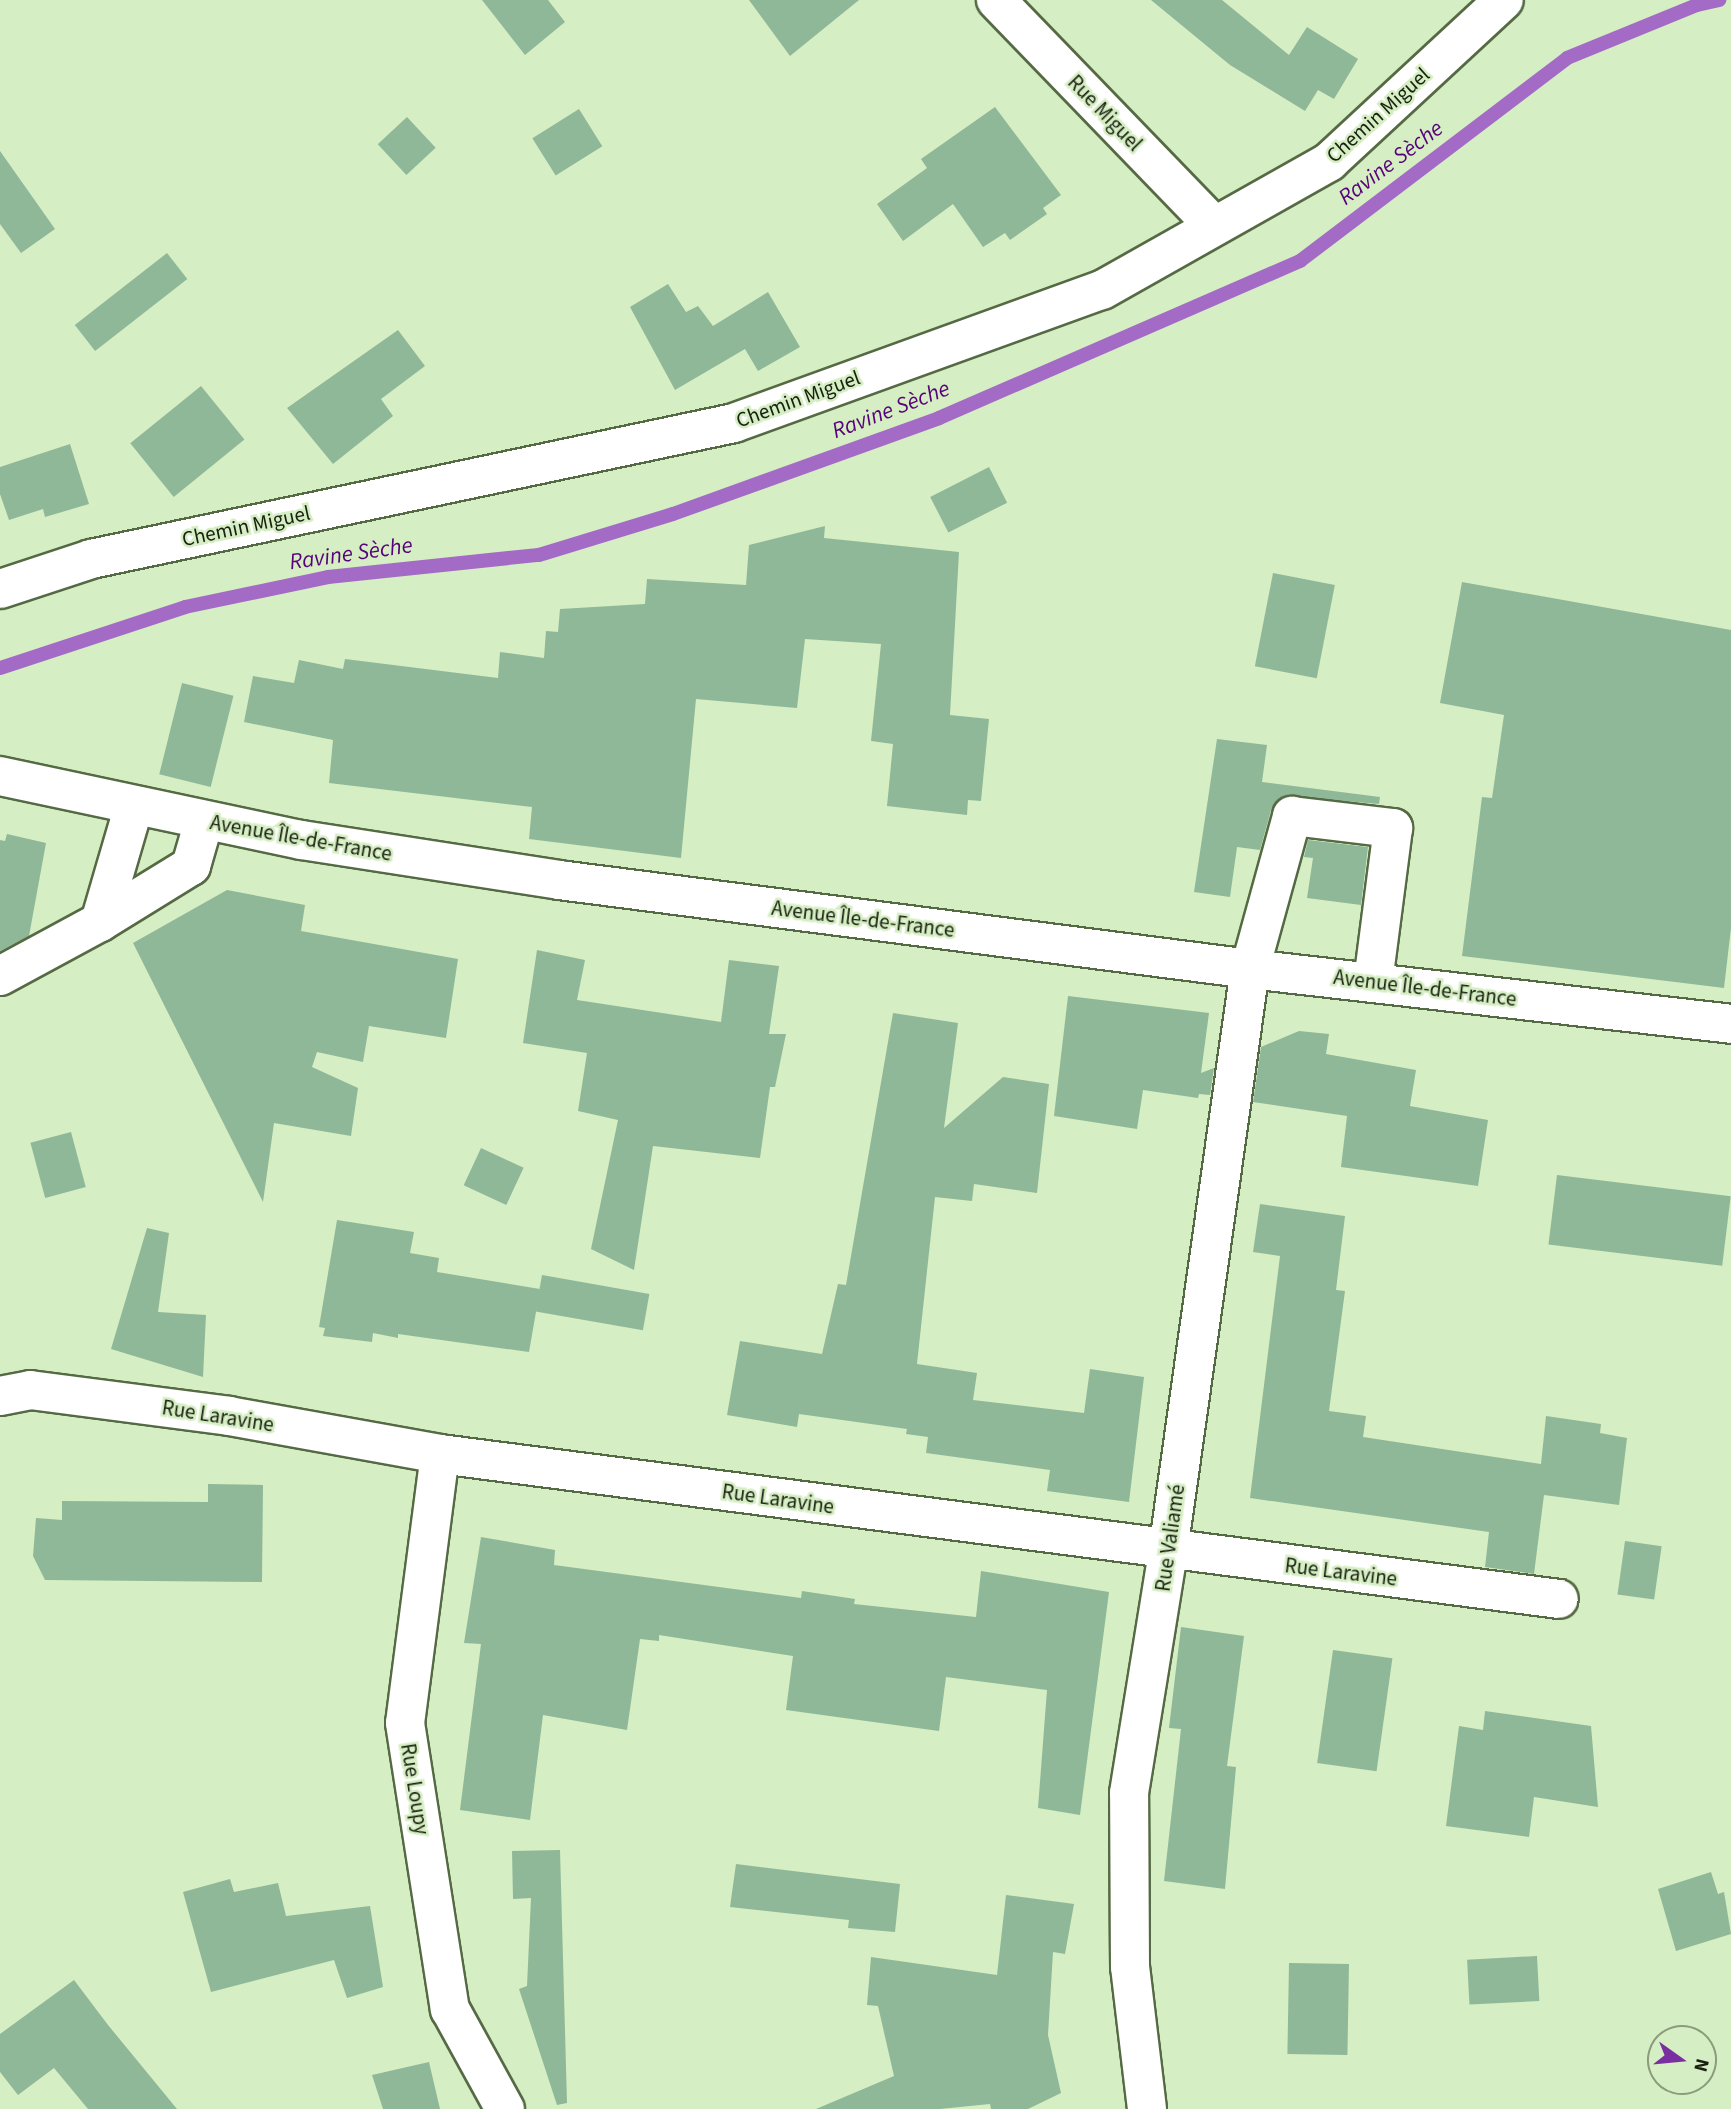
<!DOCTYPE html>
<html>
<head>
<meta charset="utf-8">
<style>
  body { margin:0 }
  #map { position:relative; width:1731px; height:2109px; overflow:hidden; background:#d6eec3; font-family:"Source Sans 3",sans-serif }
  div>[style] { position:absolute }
  .stream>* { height:14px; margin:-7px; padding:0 7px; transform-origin:7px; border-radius:7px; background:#a36bc5 }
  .building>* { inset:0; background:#8fb898; transform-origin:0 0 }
  .roads { filter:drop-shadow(2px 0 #556a44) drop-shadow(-2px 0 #556a44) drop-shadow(0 2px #556a44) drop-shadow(0 -2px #556a44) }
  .minor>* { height:38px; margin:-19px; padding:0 19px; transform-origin:19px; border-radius:19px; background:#fff }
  span { translate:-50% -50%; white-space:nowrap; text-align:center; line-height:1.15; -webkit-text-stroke:5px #d6eec3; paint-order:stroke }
  .street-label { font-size:21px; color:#182011 }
  .water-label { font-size:23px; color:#57027a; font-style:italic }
  .north { position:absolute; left:1647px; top:2025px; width:70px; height:70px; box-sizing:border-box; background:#d6eec3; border:2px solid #8a9c7c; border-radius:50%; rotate:105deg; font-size:19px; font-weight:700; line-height:28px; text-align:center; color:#182011 }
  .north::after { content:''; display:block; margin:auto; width:24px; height:32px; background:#7a2fa1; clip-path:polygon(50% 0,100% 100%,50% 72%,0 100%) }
</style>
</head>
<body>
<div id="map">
  <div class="stream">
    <i style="left:0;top:668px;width:195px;rotate:-18.2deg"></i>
    <i style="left:185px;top:607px;width:146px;rotate:-11.8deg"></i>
    <i style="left:328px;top:577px;width:212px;rotate:-6deg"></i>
    <i style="left:539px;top:555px;width:140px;rotate:-17deg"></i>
    <i style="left:673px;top:514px;width:283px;rotate:-19.8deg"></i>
    <i style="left:939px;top:418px;width:394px;rotate:-23.5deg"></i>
    <i style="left:1300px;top:261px;width:335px;rotate:-37.2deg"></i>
    <i style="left:1567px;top:58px;width:140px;rotate:-22.2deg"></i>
    <i style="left:1697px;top:5px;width:23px;rotate:-13deg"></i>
  </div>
  <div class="building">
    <i style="clip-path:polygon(482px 0,548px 0,565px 22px,525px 55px)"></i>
    <i style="clip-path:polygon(749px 0,859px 0,790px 56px)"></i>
    <i style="clip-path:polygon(1151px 0,1222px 0,1289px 55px,1307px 27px,1358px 59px,1334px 99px,1318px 90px,1305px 111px,1230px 65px)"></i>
    <i style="clip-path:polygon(995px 107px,1061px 195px,1043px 208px,1047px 214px,1010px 240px,1005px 233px,983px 247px,953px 204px,903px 241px,877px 204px,927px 168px,921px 159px)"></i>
    <i style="left:579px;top:109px;width:44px;height:55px;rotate:58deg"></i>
    <i style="left:407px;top:117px;width:42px;height:40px;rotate:47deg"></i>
    <i style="clip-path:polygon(0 151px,55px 229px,21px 253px,0 224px)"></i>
    <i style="left:167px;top:253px;width:33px;height:117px;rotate:52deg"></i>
    <i style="clip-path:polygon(668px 284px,686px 312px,698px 306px,713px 326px,768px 292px,800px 347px,758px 371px,745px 349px,675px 390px,630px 307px)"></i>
    <i style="clip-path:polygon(398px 330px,425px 366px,381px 399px,393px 416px,333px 464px,287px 408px)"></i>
    <i style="left:201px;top:386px;width:69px;height:91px;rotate:51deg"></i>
    <i style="clip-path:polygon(70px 444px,89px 504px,45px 517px,43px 509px,9px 520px,0 494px,0 467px)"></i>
    <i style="left:989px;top:467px;width:40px;height:66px;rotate:63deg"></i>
    <i style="clip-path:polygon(825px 526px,824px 538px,959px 552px,950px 715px,989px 719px,981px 801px,968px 800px,967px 815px,887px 806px,893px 744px,871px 741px,881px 644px,805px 639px,797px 708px,696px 699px,681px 858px,529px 839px,532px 807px,329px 783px,333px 740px,244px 722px,253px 676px,294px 683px,299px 660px,343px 669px,345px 659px,498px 678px,500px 652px,544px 658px,546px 631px,558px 632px,560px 609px,645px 604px,647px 579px,746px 585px,749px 545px)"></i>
    <i style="left:1273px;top:573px;width:63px;height:95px;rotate:11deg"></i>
    <i style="clip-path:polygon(1462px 582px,1731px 630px,1731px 928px,1724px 988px,1462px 956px,1482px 797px,1492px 798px,1504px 715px,1440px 703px)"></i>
    <i style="left:182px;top:683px;width:53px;height:94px;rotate:14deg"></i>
    <i style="clip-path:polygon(1217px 739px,1267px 745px,1262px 782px,1380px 797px,1379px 804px,1284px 796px,1271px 810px,1260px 850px,1237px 847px,1230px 897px,1194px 892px)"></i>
    <i style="clip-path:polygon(7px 834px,46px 843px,29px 936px,0 951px,0 840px,5px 841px)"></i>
    <i style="clip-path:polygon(1308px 840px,1368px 847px,1361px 905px,1307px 898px,1313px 858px,1304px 857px)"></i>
    <i style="clip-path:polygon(227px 890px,305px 905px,301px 931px,458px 959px,446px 1038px,369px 1026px,363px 1062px,317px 1052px,312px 1067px,358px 1088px,351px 1136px,274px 1123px,263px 1202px,133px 943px)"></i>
    <i style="clip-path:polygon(537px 950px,585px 960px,577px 1000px,721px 1022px,729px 960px,779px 966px,769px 1034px,786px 1034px,775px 1087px,770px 1087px,760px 1158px,653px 1146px,634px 1270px,591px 1249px,618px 1120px,578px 1111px,587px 1053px,523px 1043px)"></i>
    <i style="clip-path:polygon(1068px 996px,1209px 1013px,1201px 1073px,1214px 1068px,1210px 1095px,1199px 1094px,1198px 1098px,1143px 1090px,1137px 1129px,1054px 1116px)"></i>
    <i style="clip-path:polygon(893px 1013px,958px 1023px,944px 1128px,1003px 1077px,1049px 1084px,1037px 1193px,974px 1184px,972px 1201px,935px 1197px,917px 1364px,977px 1373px,973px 1400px,1084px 1413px,1090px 1369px,1144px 1377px,1129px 1502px,1047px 1491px,1050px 1470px,926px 1453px,928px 1437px,906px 1434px,907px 1429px,799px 1414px,797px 1427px,727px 1415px,740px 1341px,822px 1354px,838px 1284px,846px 1285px)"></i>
    <i style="clip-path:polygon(1299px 1031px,1329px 1034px,1326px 1054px,1416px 1070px,1410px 1106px,1488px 1120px,1478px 1186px,1341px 1167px,1347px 1116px,1253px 1102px,1261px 1047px)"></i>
    <i style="left:71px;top:1132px;width:57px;height:42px;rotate:75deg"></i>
    <i style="left:481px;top:1148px;width:47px;height:41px;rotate:25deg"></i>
    <i style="left:1557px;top:1175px;width:175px;height:70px;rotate:7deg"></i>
    <i style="clip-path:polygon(1260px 1204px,1345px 1216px,1336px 1290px,1345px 1291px,1329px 1411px,1366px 1416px,1363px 1437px,1541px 1464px,1546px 1416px,1601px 1424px,1600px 1433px,1627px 1438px,1619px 1505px,1544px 1495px,1534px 1574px,1485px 1567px,1489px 1532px,1250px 1498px,1280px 1256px,1253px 1252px)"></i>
    <i style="clip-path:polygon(337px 1220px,414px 1232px,410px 1253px,439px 1258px,437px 1272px,540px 1289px,529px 1352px,398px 1334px,398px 1338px,373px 1333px,372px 1342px,323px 1336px,325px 1328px,319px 1327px)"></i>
    <i style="clip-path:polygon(147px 1228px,169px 1233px,158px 1312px,206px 1315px,203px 1377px,111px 1349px)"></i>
    <i style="left:542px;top:1275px;width:109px;height:37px;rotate:10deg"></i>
    <i style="clip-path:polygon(208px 1484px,263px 1485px,262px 1582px,45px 1580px,33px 1556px,36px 1518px,62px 1520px,62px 1501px,208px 1502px)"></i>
    <i style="clip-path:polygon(481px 1537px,555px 1550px,554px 1565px,801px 1598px,802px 1591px,855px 1599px,854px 1604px,976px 1617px,981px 1571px,1109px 1592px,1080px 1815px,1038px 1808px,1047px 1690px,946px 1677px,939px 1731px,786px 1710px,793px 1656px,659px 1635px,659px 1641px,640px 1639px,627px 1730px,543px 1715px,530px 1820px,460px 1810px,481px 1644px,464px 1643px)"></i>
    <i style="left:1625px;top:1541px;width:37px;height:54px;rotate:8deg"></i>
    <i style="clip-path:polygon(1181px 1627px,1244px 1636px,1227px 1766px,1236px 1767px,1225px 1889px,1164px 1881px,1181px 1729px,1169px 1728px)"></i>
    <i style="left:1333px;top:1650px;width:60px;height:114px;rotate:8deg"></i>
    <i style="clip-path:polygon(1485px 1711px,1591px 1726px,1598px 1807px,1534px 1797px,1529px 1837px,1446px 1826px,1459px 1726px,1483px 1730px)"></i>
    <i style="clip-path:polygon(560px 1850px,567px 2103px,557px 2105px,519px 1989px,527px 1986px,531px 1898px,513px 1899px,512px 1851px)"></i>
    <i style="clip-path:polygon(736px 1864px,900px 1884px,895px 1932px,848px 1928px,849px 1920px,730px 1907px)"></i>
    <i style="clip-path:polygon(1711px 1872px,1718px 1894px,1724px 1892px,1731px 1934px,1676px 1951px,1658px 1889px)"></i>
    <i style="clip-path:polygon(230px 1879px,234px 1892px,278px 1883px,286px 1916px,370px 1906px,383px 1987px,347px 1998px,334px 1960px,211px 1992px,183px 1892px)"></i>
    <i style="clip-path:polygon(1006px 1895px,1074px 1904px,1065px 1954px,1053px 1952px,1048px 2035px,1061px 2093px,1028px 2109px,991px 2109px,990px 2104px,940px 2109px,816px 2109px,894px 2076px,878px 2006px,867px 2005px,871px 1957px,997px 1975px)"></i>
    <i style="left:1537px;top:1956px;width:45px;height:70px;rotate:87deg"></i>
    <i style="left:1289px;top:1963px;width:60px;height:91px;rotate:1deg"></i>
    <i style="clip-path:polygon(74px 1980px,108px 2025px,177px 2109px,88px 2109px,54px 2068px,18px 2095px,0 2072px,0 2034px)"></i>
    <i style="clip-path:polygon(429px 2062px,440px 2109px,383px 2109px,372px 2075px)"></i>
  </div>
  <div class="roads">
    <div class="minor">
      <i style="left:996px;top:0;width:314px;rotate:46deg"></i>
      <i style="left:0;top:589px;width:96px;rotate:-18.2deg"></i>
      <i style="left:91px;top:559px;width:657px;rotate:-11.94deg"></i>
      <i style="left:734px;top:423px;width:391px;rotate:-19.9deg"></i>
      <i style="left:1102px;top:290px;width:261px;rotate:-29.4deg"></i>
      <i style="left:1329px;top:162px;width:238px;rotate:-42.8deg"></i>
      <i style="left:0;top:776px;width:308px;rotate:12deg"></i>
      <i style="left:301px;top:840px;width:261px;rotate:8.8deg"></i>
      <i style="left:559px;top:880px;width:697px;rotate:7.34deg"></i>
      <i style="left:1250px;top:969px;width:484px;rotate:6.5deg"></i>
      <i style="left:100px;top:922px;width:121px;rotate:-73.7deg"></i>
      <i style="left:0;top:976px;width:114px;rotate:-28.4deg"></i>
      <i style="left:100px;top:922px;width:107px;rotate:-31.6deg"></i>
      <i style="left:191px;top:866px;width:47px;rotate:-73.9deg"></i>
      <i style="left:0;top:1396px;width:31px;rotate:-11deg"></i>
      <i style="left:30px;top:1390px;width:201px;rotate:7.4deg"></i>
      <i style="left:229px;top:1416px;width:214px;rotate:10.2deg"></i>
      <i style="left:440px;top:1454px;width:1128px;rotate:7.38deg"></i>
      <i style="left:440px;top:1454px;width:271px;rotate:97.4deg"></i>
      <i style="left:405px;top:1723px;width:290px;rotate:81.1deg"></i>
      <i style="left:450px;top:2009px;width:114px;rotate:61.2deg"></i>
      <i style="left:1147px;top:2109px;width:143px;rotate:-96.8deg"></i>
      <i style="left:1130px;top:1967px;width:174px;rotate:-90.3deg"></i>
      <i style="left:1129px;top:1793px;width:245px;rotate:-80.8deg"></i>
      <i style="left:1168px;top:1551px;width:588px;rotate:-81.98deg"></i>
      <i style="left:1250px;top:969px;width:159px;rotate:-74.6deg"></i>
      <i style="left:1292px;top:816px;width:102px;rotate:6.8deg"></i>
      <i style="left:1393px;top:828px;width:154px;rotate:97.4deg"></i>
    </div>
  </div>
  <div class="street-label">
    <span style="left:1105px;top:113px;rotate:46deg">Rue Miguel</span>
    <span style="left:1378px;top:115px;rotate:-42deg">Chemin Miguel</span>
    <span style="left:798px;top:399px;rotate:-20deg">Chemin Miguel</span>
    <span style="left:246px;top:526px;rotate:-12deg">Chemin Miguel</span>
    <span style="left:301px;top:838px;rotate:10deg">Avenue Île-de-France</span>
    <span style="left:863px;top:919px;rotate:7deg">Avenue Île-de-France</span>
    <span style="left:1425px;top:988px;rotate:7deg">Avenue Île-de-France</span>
    <span style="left:218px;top:1416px;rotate:9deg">Rue Laravine</span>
    <span style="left:778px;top:1499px;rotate:8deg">Rue Laravine</span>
    <span style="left:1170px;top:1538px;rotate:-82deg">Rue Valiamé</span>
    <span style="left:1341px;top:1572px;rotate:7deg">Rue Laravine</span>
    <span style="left:415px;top:1789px;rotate:81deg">Rue Loupy</span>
  </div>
  <div class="water-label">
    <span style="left:1391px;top:163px;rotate:-37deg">Ravine Sèche</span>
    <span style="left:891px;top:410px;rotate:-21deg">Ravine Sèche</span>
    <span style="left:351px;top:554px;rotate:-8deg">Ravine Sèche</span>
  </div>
  <div class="north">N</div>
</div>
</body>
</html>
